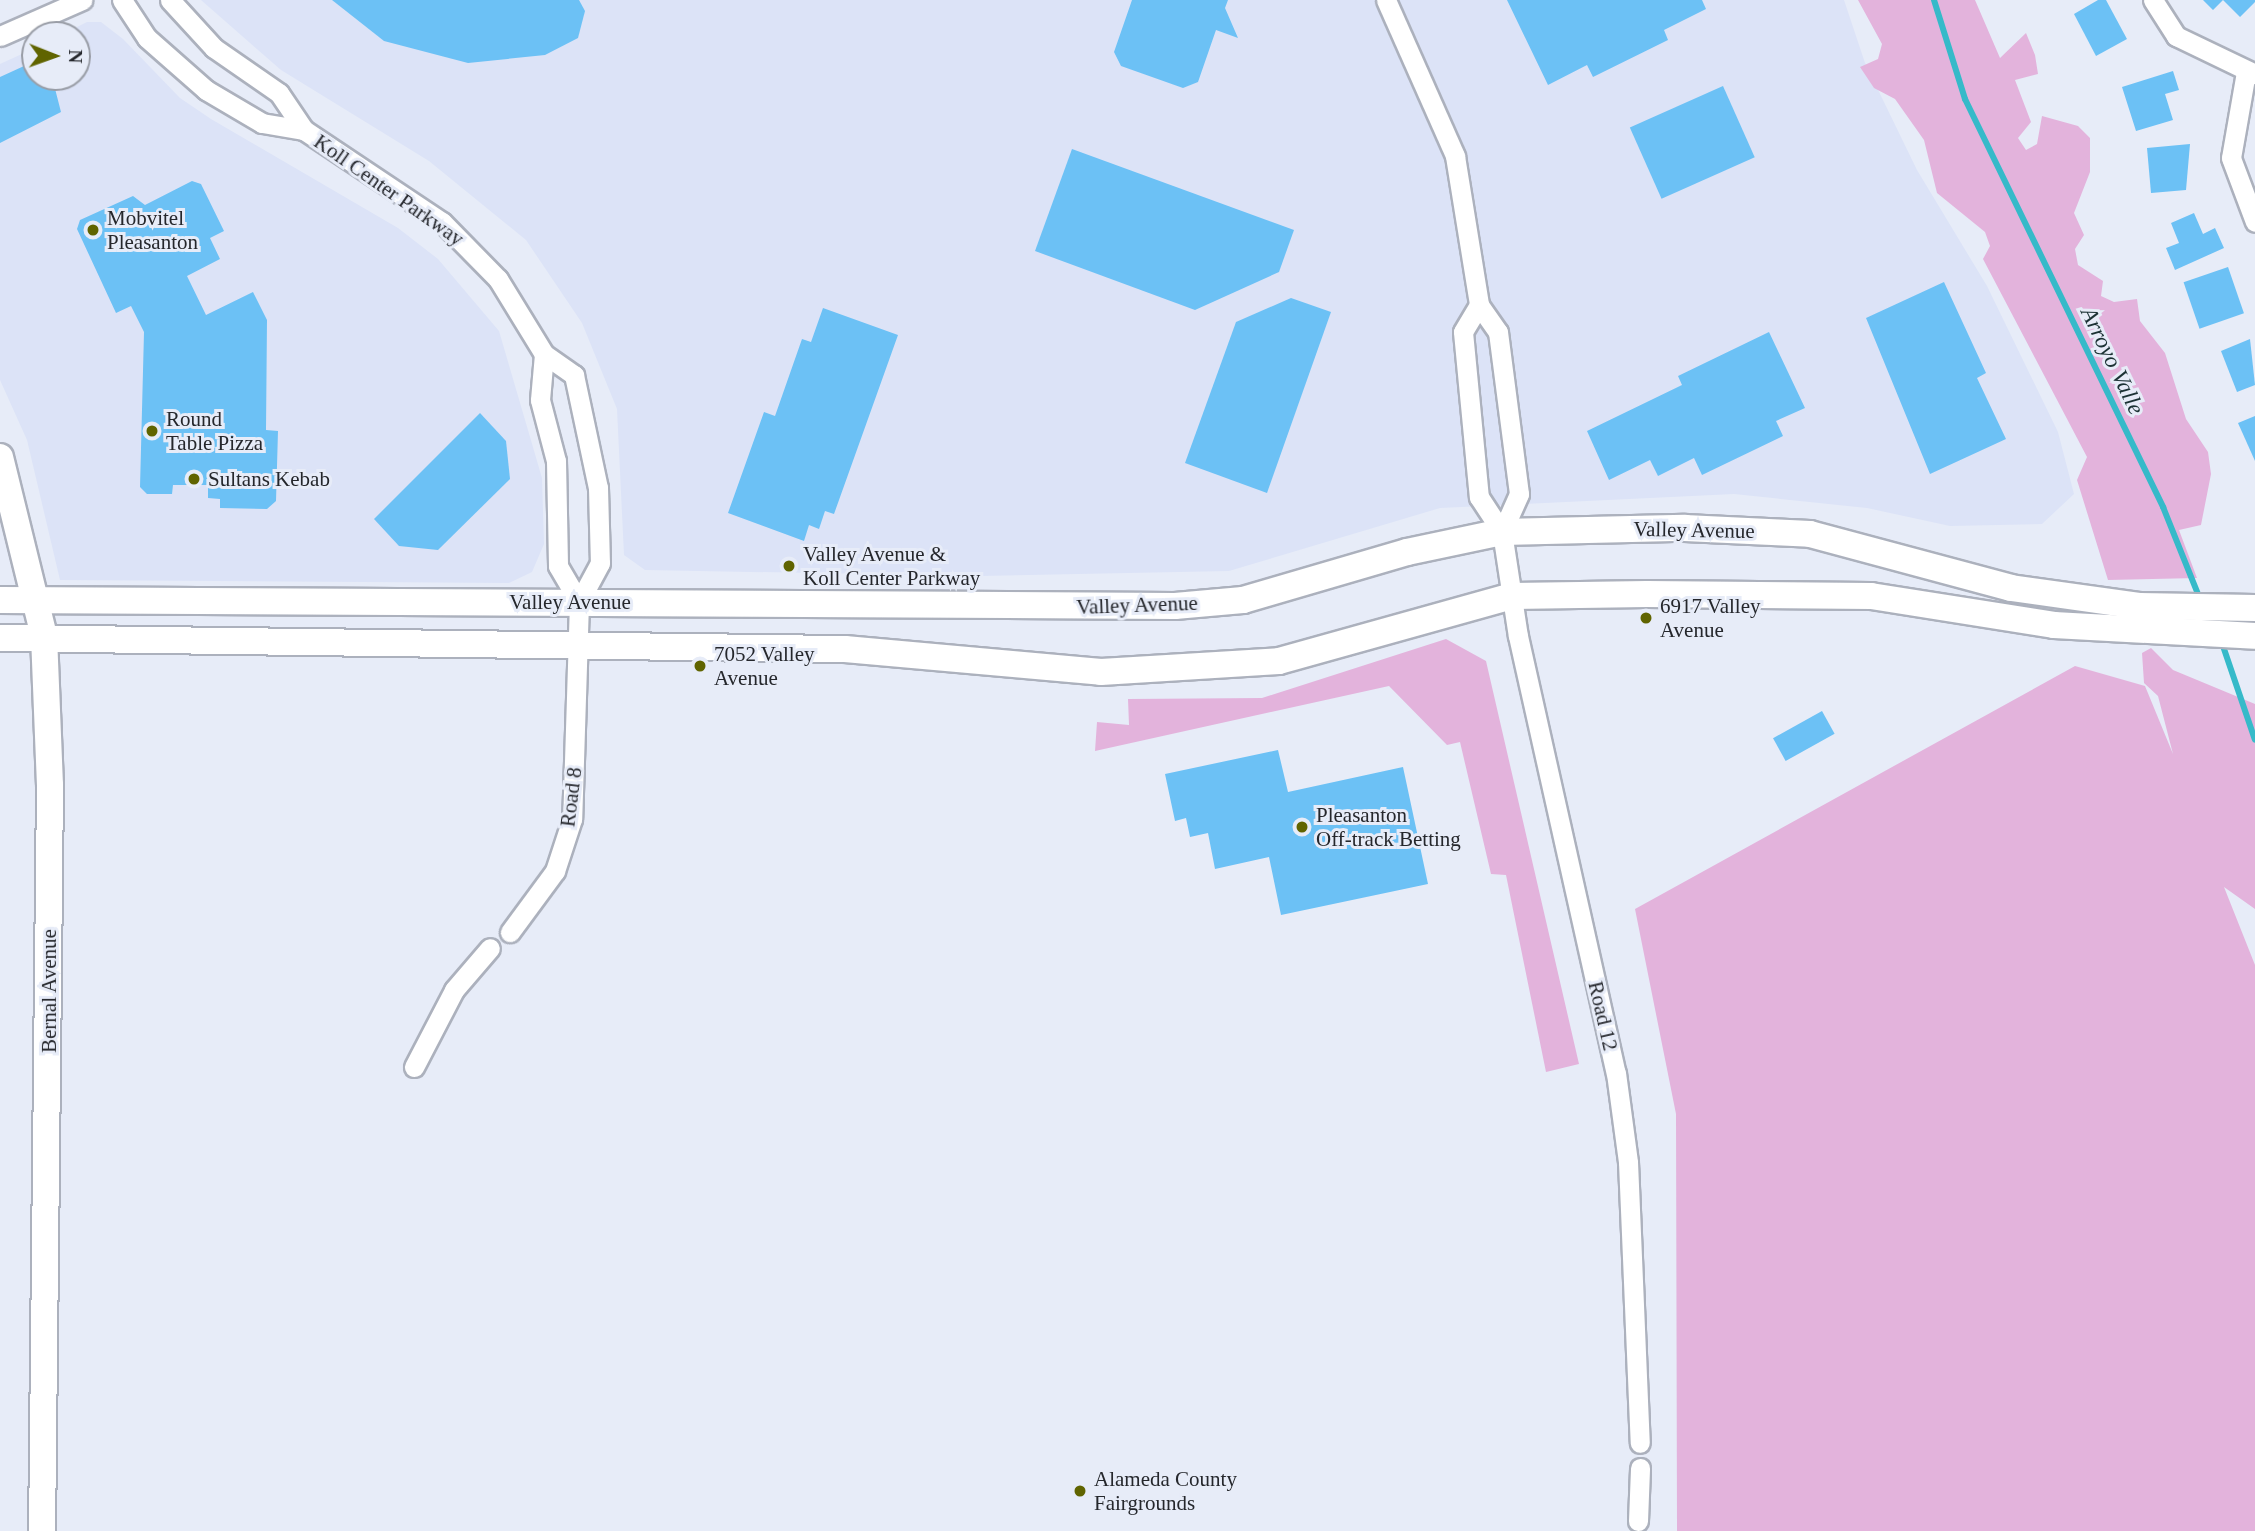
<!DOCTYPE html>
<html>
<head>
<meta charset="utf-8">
<style>
  body { margin:0 }
  #map { position:relative; width:2255px; height:1531px; overflow:hidden; background:#e7ecf8; font-family:"Times New Roman",serif }
  div>[style] { position:absolute }
  .built>* { inset:0; background:#dce3f7 }
  .green>* { inset:0; background:#e3b3dc }
  .stream>* { height:6px; margin:-3px; padding:0 3px; transform-origin:3px; border-radius:3px; background:#36bac9 }
  .building>* { inset:0; background:#6cc1f5; transform-origin:0 0 }
  .roads { filter:drop-shadow(2px 0 #acb1bd) drop-shadow(-2px 0 #acb1bd) drop-shadow(0 2px #acb1bd) drop-shadow(0 -2px #acb1bd) }
  .minor>* { height:19px; margin:-9.5px; padding:0 9.5px; transform-origin:9.5px; border-radius:9.5px; background:#fff }
  .secondary>* { height:26px; margin:-13px; padding:0 13px; transform-origin:13px; border-radius:13px; background:#fff }
  .dots>* { width:19px; height:19px; translate:-50% -50%; box-sizing:border-box; border:4px solid #e7ecf8; border-radius:50% }
  span { translate:-50% -50%; white-space:nowrap; text-align:center; line-height:1.15; -webkit-text-stroke:6px #e7ecf8; paint-order:stroke }
  .street-label { font-size:21px; color:#25272c }
  .poi-label { font-size:21px; color:#25272c }
  .left { translate:0 -50%; text-align:left }
  .water-label { font-size:23px; color:#1c3235; font-style:italic }
  .north { position:absolute; left:21px; top:21px; width:70px; height:70px; box-sizing:border-box; background:#e7ecf8; border:2px solid #999da6; border-radius:50%; rotate:91deg; font-size:19px; font-weight:700; line-height:28px; text-align:center; color:#25272c }
  .north::after { content:''; display:block; margin:auto; width:24px; height:32px; background:#606400; clip-path:polygon(50% 0,100% 100%,50% 72%,0 100%) }
</style>
</head>
<body>
<div id="map">
  <div class="built">
    <i style="clip-path:polygon(201px 0,1844px 0,1865px 63px,1917px 170px,1987px 286px,2058px 432px,2074px 494px,2042px 524px,1950px 526px,1867px 508px,1734px 494px,1440px 508px,1229px 571px,979px 576px,645px 570px,624px 555px,617px 409px,582px 323px,526px 240px,429px 161px,281px 70px)"></i>
    <i style="clip-path:polygon(87px 22px,101px 22px,123px 39px,180px 98px,211px 119px,398px 228px,438px 259px,499px 331px,542px 478px,544px 544px,532px 572px,509px 583px,60px 580px,27px 440px,0 380px,0 64px,35px 48px,35px 77px,77px 77px,77px 35px,61px 35px)"></i>
  </div>
  <div class="green">
    <i style="clip-path:polygon(1858px 0,1975px 0,2000px 58px,2026px 33px,2035px 55px,2038px 74px,2015px 80px,2031px 122px,2018px 138px,2026px 150px,2037px 144px,2042px 116px,2078px 126px,2090px 138px,2090px 172px,2074px 213px,2084px 235px,2075px 249px,2078px 265px,2103px 281px,2101px 296px,2114px 302px,2137px 299px,2140px 321px,2165px 353px,2186px 419px,2208px 452px,2211px 474px,2201px 525px,2179px 530px,2197px 578px,2108px 580px,2077px 480px,2087px 457px,1983px 259px,1990px 246px,1985px 232px,1937px 193px,1924px 140px,1895px 99px,1874px 88px,1860px 67px,1878px 59px,1882px 44px)"></i>
    <i style="clip-path:polygon(1446px 639px,1486px 661px,1579px 1064px,1546px 1072px,1506px 875px,1491px 874px,1460px 742px,1447px 745px,1389px 686px,1095px 751px,1097px 722px,1129px 725px,1128px 699px,1262px 698px)"></i>
    <i style="clip-path:polygon(2151px 648px,2173px 670px,2255px 704px,2255px 909px,2224px 887px,2255px 965px,2255px 1531px,1677px 1531px,1676px 1114px,1635px 909px,2075px 666px,2145px 686px,2173px 754px,2158px 696px,2144px 683px,2142px 653px)"></i>
  </div>
  <div class="stream">
    <i style="left:1934px;top:0;width:104px;rotate:72.6deg"></i>
    <i style="left:1965px;top:99px;width:454px;rotate:64.1deg"></i>
    <i style="left:2163px;top:507px;width:99px;rotate:68.1deg"></i>
    <i style="left:2222px;top:643px;width:102px;rotate:71.2deg"></i>
  </div>
  <div class="building">
    <i style="clip-path:polygon(332px 0,579px 0,585px 11px,578px 38px,545px 55px,468px 63px,384px 41px)"></i>
    <i style="clip-path:polygon(1132px 0,1228px 0,1225px 8px,1238px 38px,1216px 30px,1198px 82px,1183px 88px,1121px 66px,1114px 52px)"></i>
    <i style="clip-path:polygon(1507px 0,1702px 0,1706px 9px,1664px 30px,1668px 40px,1593px 77px,1587px 65px,1548px 85px)"></i>
    <i style="clip-path:polygon(2098px 0,2106px 0,2127px 39px,2096px 56px,2074px 14px)"></i>
    <i style="clip-path:polygon(2203px 0,2255px 0,2255px 2px,2240px 17px,2223px 0,2213px 10px)"></i>
    <i style="clip-path:polygon(35px 61px,35px 77px,52px 77px,61px 112px,0 143px,0 77px)"></i>
    <i style="clip-path:polygon(2173px 71px,2179px 90px,2165px 94px,2173px 120px,2136px 131px,2122px 87px)"></i>
    <i style="left:1723px;top:86px;width:78px;height:102px;rotate:66deg"></i>
    <i style="clip-path:polygon(2190px 144px,2186px 190px,2151px 193px,2147px 148px)"></i>
    <i style="clip-path:polygon(1072px 149px,1294px 230px,1279px 272px,1195px 310px,1035px 251px)"></i>
    <i style="clip-path:polygon(192px 181px,201px 184px,224px 231px,210px 238px,220px 259px,187px 276px,206px 315px,253px 292px,267px 320px,266px 430px,278px 431px,276px 501px,267px 509px,220px 508px,220px 499px,208px 498px,208px 485px,173px 485px,172px 494px,147px 494px,140px 487px,144px 332px,131px 306px,116px 313px,77px 229px,80px 220px,133px 196px,145px 205px)"></i>
    <i style="clip-path:polygon(2194px 213px,2203px 234px,2215px 228px,2224px 248px,2175px 270px,2166px 248px,2179px 243px,2171px 223px)"></i>
    <i style="left:2228px;top:267px;width:49px;height:47px;rotate:71deg"></i>
    <i style="clip-path:polygon(1944px 282px,1986px 373px,1977px 378px,2006px 439px,1930px 474px,1866px 318px)"></i>
    <i style="clip-path:polygon(1291px 298px,1331px 312px,1267px 493px,1185px 463px,1236px 322px)"></i>
    <i style="clip-path:polygon(823px 308px,898px 335px,834px 514px,825px 511px,819px 529px,809px 525px,804px 541px,728px 513px,764px 412px,775px 416px,802px 339px,811px 342px)"></i>
    <i style="clip-path:polygon(1769px 332px,1805px 408px,1776px 421px,1783px 436px,1702px 475px,1694px 458px,1658px 476px,1650px 460px,1609px 480px,1587px 431px,1682px 385px,1678px 376px)"></i>
    <i style="clip-path:polygon(2250px 339px,2255px 385px,2237px 392px,2221px 351px)"></i>
    <i style="clip-path:polygon(480px 413px,506px 441px,510px 479px,438px 550px,399px 546px,374px 519px)"></i>
    <i style="clip-path:polygon(2255px 416px,2255px 461px,2238px 423px)"></i>
    <i style="left:1822px;top:711px;width:26px;height:56px;rotate:61deg"></i>
    <i style="clip-path:polygon(1278px 750px,1288px 792px,1403px 767px,1428px 884px,1281px 915px,1269px 857px,1215px 869px,1208px 833px,1190px 837px,1186px 818px,1175px 821px,1165px 774px)"></i>
  </div>
  <div class="roads">
    <div class="minor">
      <i style="left:122px;top:0;width:45px;rotate:56.7deg"></i>
      <i style="left:147px;top:38px;width:79px;rotate:41.4deg"></i>
      <i style="left:206px;top:90px;width:65px;rotate:30.5deg"></i>
      <i style="left:262px;top:123px;width:43px;rotate:9.5deg"></i>
      <i style="left:304px;top:130px;width:166px;rotate:33.7deg"></i>
      <i style="left:442px;top:222px;width:80px;rotate:45.5deg"></i>
      <i style="left:498px;top:279px;width:88px;rotate:58.5deg"></i>
      <i style="left:544px;top:354px;width:37px;rotate:35deg"></i>
      <i style="left:574px;top:375px;width:116px;rotate:78deg"></i>
      <i style="left:598px;top:488px;width:75px;rotate:88.5deg"></i>
      <i style="left:600px;top:563px;width:44px;rotate:118.3deg"></i>
      <i style="left:579px;top:602px;width:217px;rotate:91.8deg"></i>
      <i style="left:572px;top:819px;width:55px;rotate:108.1deg"></i>
      <i style="left:555px;top:871px;width:76px;rotate:126.4deg"></i>
      <i style="left:170px;top:0;width:65px;rotate:47.5deg"></i>
      <i style="left:214px;top:48px;width:79px;rotate:34.7deg"></i>
      <i style="left:279px;top:93px;width:45px;rotate:56deg"></i>
      <i style="left:1386px;top:0;width:171px;rotate:66.1deg"></i>
      <i style="left:1455px;top:156px;width:151px;rotate:80.8deg"></i>
      <i style="left:1479px;top:305px;width:33px;rotate:55deg"></i>
      <i style="left:1498px;top:332px;width:163px;rotate:82.6deg"></i>
      <i style="left:1519px;top:494px;width:42px;rotate:114.1deg"></i>
      <i style="left:2153px;top:0;width:43px;rotate:57.4deg"></i>
      <i style="left:2176px;top:36px;width:88px;rotate:25.7deg"></i>
      <i style="left:0;top:36px;width:90px;rotate:-23.7deg"></i>
      <i style="left:2246px;top:72px;width:87px;rotate:99.9deg"></i>
      <i style="left:2231px;top:158px;width:68px;rotate:69.4deg"></i>
      <i style="left:1479px;top:305px;width:31px;rotate:121deg"></i>
      <i style="left:1463px;top:332px;width:166px;rotate:84.5deg"></i>
      <i style="left:1479px;top:497px;width:42px;rotate:56.7deg"></i>
      <i style="left:1502px;top:532px;width:105px;rotate:81.3deg"></i>
      <i style="left:1518px;top:636px;width:448px;rotate:77.4deg"></i>
      <i style="left:1616px;top:1073px;width:90px;rotate:82.3deg"></i>
      <i style="left:1628px;top:1162px;width:281px;rotate:87.6deg"></i>
      <i style="left:544px;top:354px;width:46px;rotate:95deg"></i>
      <i style="left:540px;top:400px;width:63px;rotate:75.3deg"></i>
      <i style="left:556px;top:461px;width:105px;rotate:88.9deg"></i>
      <i style="left:558px;top:566px;width:42px;rotate:59.7deg"></i>
      <i style="left:414px;top:1067px;width:87px;rotate:-62.5deg"></i>
      <i style="left:454px;top:990px;width:55px;rotate:-49.4deg"></i>
      <i style="left:1638px;top:1521px;width:53px;rotate:-87.8deg"></i>
    </div>
    <div class="secondary">
      <i style="left:0;top:457px;width:184px;rotate:76.2deg"></i>
      <i style="left:44px;top:636px;width:149px;rotate:87.7deg"></i>
      <i style="left:50px;top:785px;width:746px;rotate:90.61deg"></i>
      <i style="left:0;top:600px;width:1175px;rotate:0.29deg"></i>
      <i style="left:1175px;top:606px;width:68px;rotate:-5deg"></i>
      <i style="left:1243px;top:600px;width:171px;rotate:-16.3deg"></i>
      <i style="left:1407px;top:552px;width:97px;rotate:-11.9deg"></i>
      <i style="left:1502px;top:532px;width:183px;rotate:-1.3deg"></i>
      <i style="left:1685px;top:528px;width:125px;rotate:2.7deg"></i>
      <i style="left:1810px;top:534px;width:208px;rotate:15deg"></i>
      <i style="left:2011px;top:588px;width:129px;rotate:8deg"></i>
      <i style="left:2139px;top:606px;width:116px;rotate:1deg"></i>
      <i style="left:0;top:638px;width:845px;rotate:0.75deg"></i>
      <i style="left:845px;top:649px;width:257px;rotate:5.1deg"></i>
      <i style="left:1101px;top:672px;width:178px;rotate:-3.5deg"></i>
      <i style="left:1279px;top:661px;width:242px;rotate:-15.6deg"></i>
      <i style="left:1512px;top:596px;width:135px;rotate:-0.8deg"></i>
      <i style="left:1647px;top:594px;width:224px;rotate:0.5deg"></i>
      <i style="left:1871px;top:596px;width:185px;rotate:9deg"></i>
      <i style="left:2054px;top:625px;width:201px;rotate:3.1deg"></i>
    </div>
  </div>
  <div class="dots">
    <i style="left:93px;top:230px;background:#606400"></i>
    <i style="left:152px;top:431px;background:#606400"></i>
    <i style="left:194px;top:479px;background:#606400"></i>
    <i style="left:789px;top:566px;background:#606400"></i>
    <i style="left:1646px;top:618px;background:#606400"></i>
    <i style="left:700px;top:666px;background:#606400"></i>
    <i style="left:1302px;top:827px;background:#606400"></i>
    <i style="left:1080px;top:1491px;background:#606400"></i>
  </div>
  <div class="street-label">
    <span style="left:389px;top:190px;rotate:35deg">Koll Center Parkway</span>
    <span style="left:1694px;top:530px;rotate:1deg">Valley Avenue</span>
    <span style="left:570px;top:602px">Valley Avenue</span>
    <span style="left:1137px;top:605px;rotate:-2deg">Valley Avenue</span>
    <span style="left:571px;top:797px;rotate:-83deg">Road 8</span>
    <span style="left:49px;top:991px;rotate:-90deg">Bernal Avenue</span>
    <span style="left:1603px;top:1016px;rotate:77deg">Road 12</span>
  </div>
  <div class="poi-label">
    <span class="left" style="left:107px;top:230px">Mobvitel<br>Pleasanton</span>
    <span class="left" style="left:166px;top:431px">Round<br>Table Pizza</span>
    <span class="left" style="left:208px;top:479px">Sultans Kebab</span>
    <span class="left" style="left:803px;top:566px">Valley Avenue &amp;<br>Koll Center Parkway</span>
    <span class="left" style="left:1660px;top:618px">6917 Valley<br>Avenue</span>
    <span class="left" style="left:714px;top:666px">7052 Valley<br>Avenue</span>
    <span class="left" style="left:1316px;top:827px">Pleasanton<br>Off-track Betting</span>
    <span class="left" style="left:1094px;top:1491px">Alameda County<br>Fairgrounds</span>
  </div>
  <div class="water-label">
    <span style="left:2112px;top:361px;rotate:64deg">Arroyo Valle</span>
  </div>
  <div class="north">N</div>
</div>
</body>
</html>
